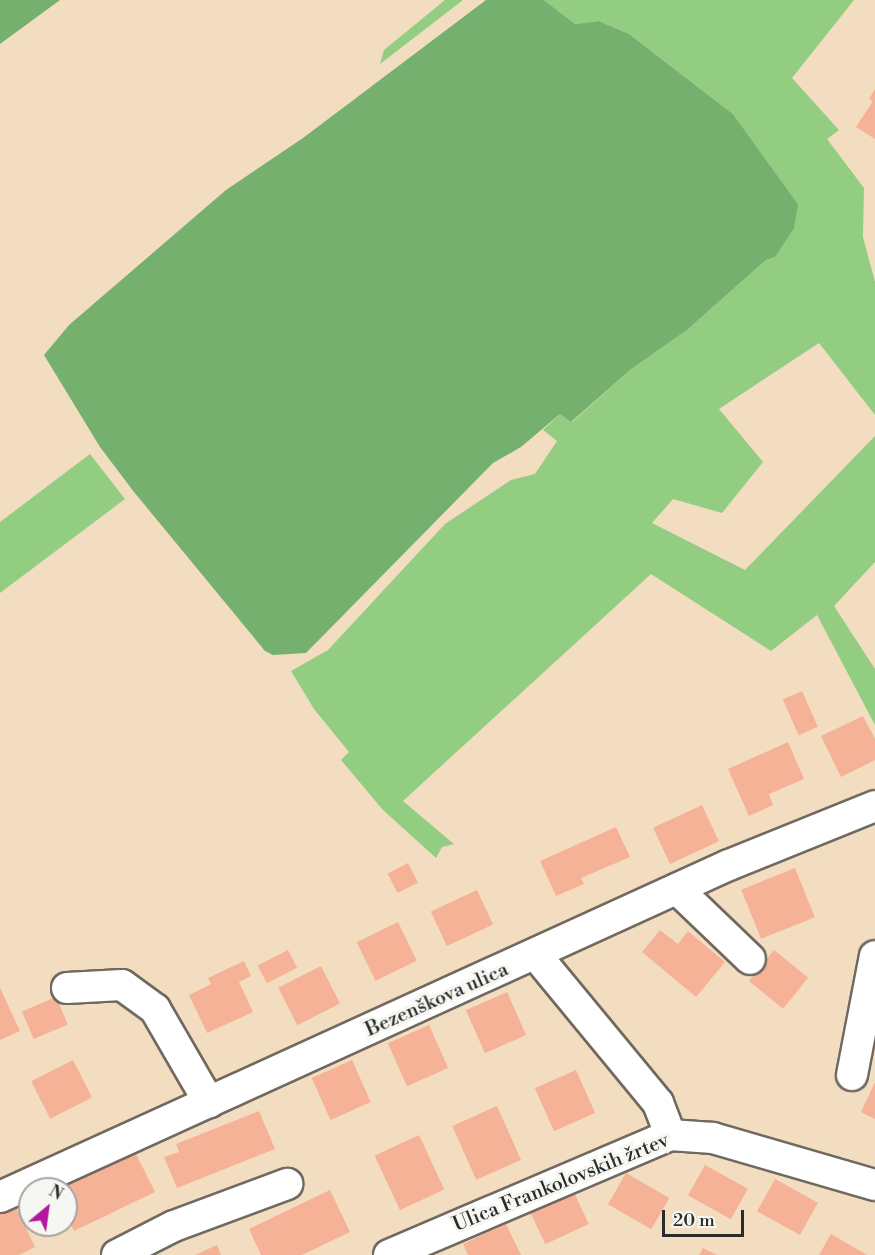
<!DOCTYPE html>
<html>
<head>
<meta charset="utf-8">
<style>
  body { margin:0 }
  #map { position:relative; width:875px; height:1255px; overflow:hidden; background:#f3ddc0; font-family:"Libre Bodoni",serif }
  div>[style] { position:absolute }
  .green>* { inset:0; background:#93cd81 }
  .forest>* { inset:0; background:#76b06f }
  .building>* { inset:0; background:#f5b296; transform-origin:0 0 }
  .roads { filter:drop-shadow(2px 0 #71695f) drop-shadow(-2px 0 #71695f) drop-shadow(0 2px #71695f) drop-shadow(0 -2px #71695f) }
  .minor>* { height:30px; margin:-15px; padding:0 15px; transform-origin:15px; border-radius:15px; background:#fff }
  span { translate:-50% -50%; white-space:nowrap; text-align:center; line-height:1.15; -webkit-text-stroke:6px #f6f6f2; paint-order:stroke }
  .street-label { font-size:20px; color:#2b2b2b }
  .north { position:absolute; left:18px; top:1177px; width:60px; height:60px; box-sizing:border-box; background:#f6f6f2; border:2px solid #a5a5a2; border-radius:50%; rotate:29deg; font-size:16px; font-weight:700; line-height:24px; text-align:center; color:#2b2b2b }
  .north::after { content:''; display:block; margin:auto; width:21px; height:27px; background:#b5179e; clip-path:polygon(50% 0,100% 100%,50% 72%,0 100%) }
  .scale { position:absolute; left:662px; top:1210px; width:82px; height:27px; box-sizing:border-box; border:3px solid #2b2b2b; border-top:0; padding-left:8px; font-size:18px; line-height:21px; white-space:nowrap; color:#2b2b2b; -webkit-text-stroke:4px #f6f6f2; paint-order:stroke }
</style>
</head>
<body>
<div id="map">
  <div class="green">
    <i style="clip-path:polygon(445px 0,463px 0,380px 64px,384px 50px)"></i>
    <i style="clip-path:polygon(544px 0,854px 0,792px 78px,839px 130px,827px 139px,864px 188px,863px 237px,875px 282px,875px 415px,819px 343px,719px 409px,763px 462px,722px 513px,673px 499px,652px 523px,745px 570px,875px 436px,875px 562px,834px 606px,875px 669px,875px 725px,817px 615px,771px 651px,651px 574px,403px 801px,454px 844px,442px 847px,436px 858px,383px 810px,341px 760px,349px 752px,314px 709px,291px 671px,328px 650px,445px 524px,511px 480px,535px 474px,557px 441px,543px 430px,560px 414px,572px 422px,630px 370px,687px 330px,766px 260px,775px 257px,798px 204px,733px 114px,629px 34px,599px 21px,575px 24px)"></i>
    <i style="clip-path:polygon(90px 454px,125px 499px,0 593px,0 522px)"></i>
  </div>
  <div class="forest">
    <i style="clip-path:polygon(0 0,60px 0,0 44px)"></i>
    <i style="clip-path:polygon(486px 0,544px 0,575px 24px,599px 21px,629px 34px,733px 114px,798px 204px,794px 228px,775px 257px,766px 260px,687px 330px,630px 370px,571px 422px,560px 414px,521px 447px,493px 463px,306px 653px,273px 655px,265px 651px,134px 492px,100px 447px,44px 355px,69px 325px,226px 190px,303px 138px)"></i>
  </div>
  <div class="building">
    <i style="clip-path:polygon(875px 89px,875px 139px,856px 127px,873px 101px,869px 99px)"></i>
    <i style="left:802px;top:691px;width:39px;height:21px;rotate:66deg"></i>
    <i style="clip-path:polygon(863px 716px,875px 739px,875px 760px,841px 777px,821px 736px)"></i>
    <i style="clip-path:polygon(788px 742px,804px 779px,769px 794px,773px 805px,749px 816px,728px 769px)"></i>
    <i style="left:702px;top:805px;width:40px;height:54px;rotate:65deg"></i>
    <i style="clip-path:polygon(616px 827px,630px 857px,581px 878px,584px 884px,556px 896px,540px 861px)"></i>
    <i style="left:408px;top:863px;width:22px;height:23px;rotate:63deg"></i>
    <i style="left:795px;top:868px;width:53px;height:58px;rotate:68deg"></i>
    <i style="left:477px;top:890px;width:38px;height:51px;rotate:65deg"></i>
    <i style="left:398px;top:922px;width:43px;height:46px;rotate:64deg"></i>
    <i style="clip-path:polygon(660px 930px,678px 944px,688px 931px,725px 962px,696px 997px,642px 952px)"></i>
    <i style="left:288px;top:950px;width:20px;height:34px;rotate:63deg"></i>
    <i style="left:774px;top:950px;width:44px;height:40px;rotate:39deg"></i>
    <i style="clip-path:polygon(244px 961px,251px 976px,239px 982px,253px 1012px,207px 1033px,189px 995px,211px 984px,208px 978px)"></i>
    <i style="left:321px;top:966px;width:42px;height:48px;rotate:63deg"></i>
    <i style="clip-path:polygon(0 988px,20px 1031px,0 1040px)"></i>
    <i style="left:507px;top:992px;width:47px;height:45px;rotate:66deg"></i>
    <i style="left:56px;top:997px;width:30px;height:37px;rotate:67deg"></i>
    <i style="left:429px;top:1025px;width:47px;height:45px;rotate:66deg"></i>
    <i style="left:73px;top:1060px;width:42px;height:47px;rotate:63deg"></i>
    <i style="left:352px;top:1060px;width:46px;height:44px;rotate:66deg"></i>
    <i style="left:576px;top:1070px;width:47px;height:45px;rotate:66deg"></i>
    <i style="clip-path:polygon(875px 1082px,875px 1119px,861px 1112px)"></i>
    <i style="left:497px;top:1106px;width:59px;height:49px;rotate:66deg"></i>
    <i style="clip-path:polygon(259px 1111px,275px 1149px,177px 1188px,164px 1157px,179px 1152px,176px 1144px)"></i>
    <i style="left:419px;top:1135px;width:60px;height:49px;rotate:65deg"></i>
    <i style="clip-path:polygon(134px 1150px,155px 1192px,74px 1231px,66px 1215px,66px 1189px,53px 1189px)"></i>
    <i style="left:705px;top:1165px;width:49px;height:35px;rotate:29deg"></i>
    <i style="left:626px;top:1173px;width:50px;height:36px;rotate:30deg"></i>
    <i style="left:775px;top:1179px;width:49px;height:37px;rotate:29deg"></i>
    <i style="left:571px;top:1186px;width:42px;height:48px;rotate:65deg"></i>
    <i style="clip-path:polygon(330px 1190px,350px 1232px,302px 1255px,261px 1255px,249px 1229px)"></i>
    <i style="clip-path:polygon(15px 1205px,35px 1247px,19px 1255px,0 1255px,0 1212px)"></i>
    <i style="clip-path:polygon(506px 1224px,521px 1255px,468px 1255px,463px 1244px)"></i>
    <i style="clip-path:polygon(831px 1234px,867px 1255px,819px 1255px)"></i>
    <i style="clip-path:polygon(217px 1245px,221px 1255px,195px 1255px)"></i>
    <i style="clip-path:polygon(703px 1248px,717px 1255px,699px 1255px)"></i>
  </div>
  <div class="roads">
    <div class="minor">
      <i style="left:677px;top:889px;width:101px;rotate:43.8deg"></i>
      <i style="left:536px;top:955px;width:192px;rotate:50.5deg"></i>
      <i style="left:658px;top:1103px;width:34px;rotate:69deg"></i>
      <i style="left:67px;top:988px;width:55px;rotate:-3.1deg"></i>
      <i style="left:122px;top:985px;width:41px;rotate:36deg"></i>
      <i style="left:155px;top:1009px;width:108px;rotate:59.9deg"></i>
      <i style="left:852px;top:1075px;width:121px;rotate:-79.1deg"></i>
      <i style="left:0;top:1197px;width:801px;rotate:-24.49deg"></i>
      <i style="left:729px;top:865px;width:157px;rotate:-22deg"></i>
      <i style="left:117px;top:1255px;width:64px;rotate:-27deg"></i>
      <i style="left:174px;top:1226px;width:121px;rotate:-20.4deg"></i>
      <i style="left:389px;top:1255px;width:306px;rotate:-23.1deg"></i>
      <i style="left:670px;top:1135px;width:43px;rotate:4deg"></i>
      <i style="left:713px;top:1138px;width:169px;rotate:16.2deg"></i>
    </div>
  </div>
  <div class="street-label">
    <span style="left:437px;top:1000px;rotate:-24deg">Bezenškova ulica</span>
    <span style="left:561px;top:1183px;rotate:-22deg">Ulica Frankolovskih žrtev</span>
  </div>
  <div class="north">N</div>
  <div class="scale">20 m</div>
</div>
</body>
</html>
